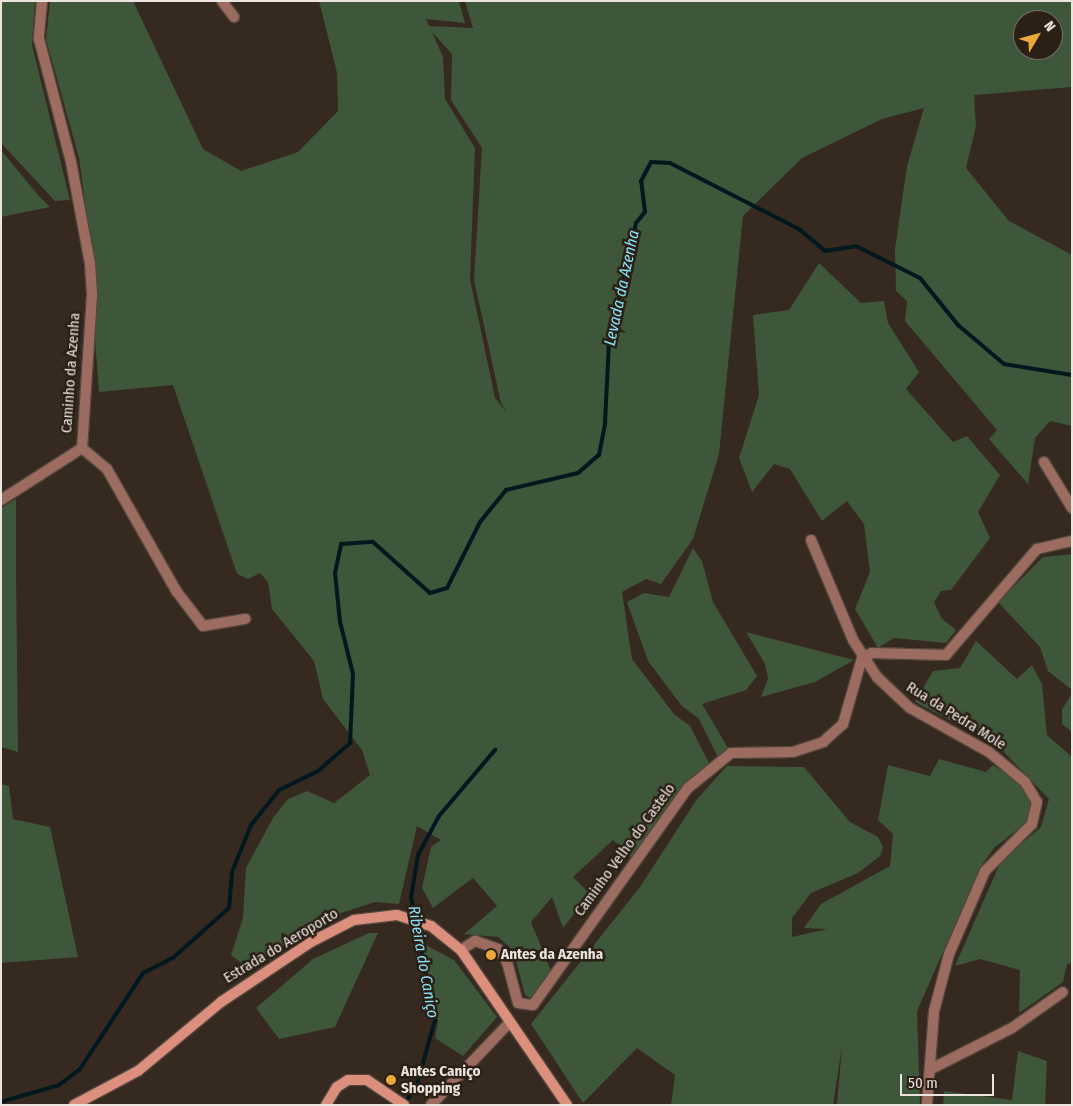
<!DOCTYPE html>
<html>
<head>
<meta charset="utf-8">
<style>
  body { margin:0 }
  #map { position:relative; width:1073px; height:1106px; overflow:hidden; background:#362920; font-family:"Fira Sans Condensed",sans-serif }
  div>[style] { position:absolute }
  .green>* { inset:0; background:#3e5639 }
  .stream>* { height:4px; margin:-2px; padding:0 2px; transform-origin:2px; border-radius:2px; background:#00181e }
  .roads { filter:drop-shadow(1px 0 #53473e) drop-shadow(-1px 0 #53473e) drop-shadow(0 1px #53473e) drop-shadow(0 -1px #53473e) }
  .street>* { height:10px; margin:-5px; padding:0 5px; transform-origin:5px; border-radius:5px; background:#9d6c60 }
  .secondary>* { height:10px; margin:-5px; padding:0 5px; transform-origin:5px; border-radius:5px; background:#dd8f7d }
  .dots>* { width:14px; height:14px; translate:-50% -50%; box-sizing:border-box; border:2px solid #2b2016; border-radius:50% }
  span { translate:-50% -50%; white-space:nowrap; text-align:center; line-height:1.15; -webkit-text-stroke:5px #2b2016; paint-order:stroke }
  .street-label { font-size:15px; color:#ece4de }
  .poi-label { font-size:15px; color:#ece4de; font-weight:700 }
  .left { translate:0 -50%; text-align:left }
  .water-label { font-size:16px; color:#87e2fa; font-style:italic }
  .frame { position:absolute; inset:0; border:2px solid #ece4de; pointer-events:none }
  .north { position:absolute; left:1013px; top:10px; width:50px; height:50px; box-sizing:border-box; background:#2b2016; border:1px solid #786e66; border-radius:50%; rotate:53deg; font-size:14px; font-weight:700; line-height:20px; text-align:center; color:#ece4de }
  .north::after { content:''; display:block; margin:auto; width:18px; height:22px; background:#eba93a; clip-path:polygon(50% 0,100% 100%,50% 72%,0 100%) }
  .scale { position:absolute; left:900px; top:1074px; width:94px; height:22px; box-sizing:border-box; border:2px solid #ece4de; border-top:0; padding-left:6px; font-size:15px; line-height:18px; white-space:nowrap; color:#ece4de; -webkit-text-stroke:4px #2b2016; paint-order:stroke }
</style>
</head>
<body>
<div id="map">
  <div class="green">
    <i style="clip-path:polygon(1px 1px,35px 1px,32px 45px,70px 200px,55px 201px,1px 143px)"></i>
    <i style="clip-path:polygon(evenodd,50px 1px,133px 1px,203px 149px,241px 171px,298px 152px,338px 111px,337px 73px,319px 1px,459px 1px,465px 23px,426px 19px,429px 26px,473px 28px,465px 1px,1072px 1px,1072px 87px,974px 95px,976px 126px,966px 168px,1009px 221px,1072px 255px,1072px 426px,1050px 421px,1035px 438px,1028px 484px,989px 439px,997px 430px,905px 321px,907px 301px,896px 291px,895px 249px,907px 166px,924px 108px,882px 119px,802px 158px,743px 216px,719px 454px,693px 539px,661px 584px,646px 579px,622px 592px,632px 659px,674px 714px,690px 726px,709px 763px,684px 784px,632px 858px,613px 840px,573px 877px,590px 894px,563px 928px,552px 897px,531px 922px,551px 971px,532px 999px,525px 995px,513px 950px,498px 937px,464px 934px,497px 906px,473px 878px,433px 908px,422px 888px,431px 847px,441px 840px,417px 826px,399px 904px,375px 902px,317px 921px,241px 976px,240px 962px,231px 955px,243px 918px,246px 868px,273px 818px,288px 799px,307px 791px,334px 803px,370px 775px,362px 750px,323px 699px,314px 661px,272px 609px,268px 582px,260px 573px,248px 579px,237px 574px,173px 385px,99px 392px,84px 194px,79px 158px,46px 39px,50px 1px,1023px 20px,1053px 20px,1053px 50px,1023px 50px,1023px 20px,50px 1px,432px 32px,452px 54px,451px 100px,482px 148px,474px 280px,501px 403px,507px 413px,495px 398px,470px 279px,475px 148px,445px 99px,443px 57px,432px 32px)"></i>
    <i style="clip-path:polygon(1px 150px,38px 195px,50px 207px,1px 217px)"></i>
    <i style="clip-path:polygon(819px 263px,861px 303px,884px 301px,888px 323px,919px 372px,906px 389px,953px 442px,967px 436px,1000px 475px,978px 512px,990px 538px,951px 590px,941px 591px,934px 602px,942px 619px,956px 630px,946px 643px,894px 638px,878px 648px,855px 609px,870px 572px,864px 524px,847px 501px,822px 521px,790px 469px,774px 464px,752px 492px,739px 458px,759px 395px,753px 315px,789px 310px)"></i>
    <i style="clip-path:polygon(16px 499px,16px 566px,18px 752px,1px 747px,1px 508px)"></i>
    <i style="clip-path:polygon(693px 548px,702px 561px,713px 602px,757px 676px,746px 690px,702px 704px,728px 748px,718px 757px,699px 719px,681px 705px,648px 661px,627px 602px,644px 593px,669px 597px)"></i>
    <i style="clip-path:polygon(1072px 554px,1072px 690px,1048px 671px,1040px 647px,998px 602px,1043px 557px)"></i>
    <i style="clip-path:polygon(746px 632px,854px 660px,815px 682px,761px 697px,768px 679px,765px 664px)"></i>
    <i style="clip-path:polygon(976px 641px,1017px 679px,1032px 665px,1042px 684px,1047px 735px,1072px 757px,1072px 963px,1067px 964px,1063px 982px,1019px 1013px,1020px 970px,980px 959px,955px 966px,1001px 861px,1041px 827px,1049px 799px,997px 745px,915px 702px,933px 671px,960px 668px)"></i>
    <i style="clip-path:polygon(1072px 694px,1072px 732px,1062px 724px,1062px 709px)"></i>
    <i style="clip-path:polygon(939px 759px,986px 772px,993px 765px,1020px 783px,1032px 803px,1027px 822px,994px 848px,981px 866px,917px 1011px,920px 1105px,837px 1105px,842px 1046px,833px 1105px,671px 1105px,675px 1075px,637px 1048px,583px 1103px,531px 1024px,640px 887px,697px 799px,727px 766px,804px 767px,850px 822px,878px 837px,883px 847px,880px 856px,858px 873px,811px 893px,792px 918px,792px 937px,827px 929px,804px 928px,821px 904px,890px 866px,893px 834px,878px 820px,888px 765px,930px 776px)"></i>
    <i style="clip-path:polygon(1px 784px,9px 786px,13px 819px,50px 827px,78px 957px,1px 963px)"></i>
    <i style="clip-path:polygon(369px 933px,378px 933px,335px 1027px,279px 1039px,256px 1008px,313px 959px)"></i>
    <i style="clip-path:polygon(420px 942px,454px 960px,497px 1017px,463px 1056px,435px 1038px,438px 1021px)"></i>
    <i style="clip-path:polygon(1018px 1051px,1047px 1061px,1045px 1105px,943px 1105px,944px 1091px,1012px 1100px)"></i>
  </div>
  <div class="stream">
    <i style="left:1px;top:1102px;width:60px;rotate:-16.3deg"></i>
    <i style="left:59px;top:1085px;width:26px;rotate:-37deg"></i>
    <i style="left:80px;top:1069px;width:115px;rotate:-56.7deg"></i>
    <i style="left:143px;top:973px;width:35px;rotate:-27deg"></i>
    <i style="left:174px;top:957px;width:74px;rotate:-41.7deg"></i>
    <i style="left:229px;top:908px;width:36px;rotate:-85deg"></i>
    <i style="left:232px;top:872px;width:51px;rotate:-68deg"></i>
    <i style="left:251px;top:825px;width:45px;rotate:-51.3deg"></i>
    <i style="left:279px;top:790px;width:43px;rotate:-26deg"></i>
    <i style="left:318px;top:771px;width:43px;rotate:-41.2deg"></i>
    <i style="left:350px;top:743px;width:69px;rotate:-87.5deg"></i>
    <i style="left:353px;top:674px;width:54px;rotate:-104deg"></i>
    <i style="left:340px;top:622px;width:49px;rotate:-95.8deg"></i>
    <i style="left:335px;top:573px;width:30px;rotate:-78deg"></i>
    <i style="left:341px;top:544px;width:32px;rotate:-4deg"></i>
    <i style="left:373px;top:542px;width:76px;rotate:41.8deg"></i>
    <i style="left:430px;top:593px;width:18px;rotate:-16deg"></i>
    <i style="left:447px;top:588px;width:74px;rotate:-63.4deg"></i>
    <i style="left:480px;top:522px;width:41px;rotate:-50.9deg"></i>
    <i style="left:506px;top:490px;width:74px;rotate:-13.3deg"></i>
    <i style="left:578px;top:473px;width:28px;rotate:-41deg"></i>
    <i style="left:599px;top:455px;width:33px;rotate:-79deg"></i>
    <i style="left:605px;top:423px;width:83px;rotate:-87.2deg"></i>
    <i style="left:609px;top:340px;width:120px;rotate:-77deg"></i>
    <i style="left:636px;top:223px;width:14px;rotate:-51deg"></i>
    <i style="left:645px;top:212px;width:31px;rotate:-97deg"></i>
    <i style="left:641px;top:181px;width:21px;rotate:-62deg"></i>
    <i style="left:651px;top:162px;width:19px;rotate:3deg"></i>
    <i style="left:670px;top:163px;width:103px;rotate:27.1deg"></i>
    <i style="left:762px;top:210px;width:42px;rotate:27.2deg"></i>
    <i style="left:799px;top:229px;width:34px;rotate:40deg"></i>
    <i style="left:825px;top:251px;width:31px;rotate:-9deg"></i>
    <i style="left:856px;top:246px;width:72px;rotate:26.6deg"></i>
    <i style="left:920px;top:278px;width:60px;rotate:51deg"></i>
    <i style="left:958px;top:325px;width:60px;rotate:40.3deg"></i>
    <i style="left:1004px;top:364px;width:69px;rotate:9.2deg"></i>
    <i style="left:404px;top:1105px;width:25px;rotate:-58deg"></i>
    <i style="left:417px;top:1084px;width:66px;rotate:-74.3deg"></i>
    <i style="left:435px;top:1020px;width:125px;rotate:-101deg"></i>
    <i style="left:411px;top:897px;width:43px;rotate:-80.5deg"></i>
    <i style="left:418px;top:855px;width:44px;rotate:-61.7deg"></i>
    <i style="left:439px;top:816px;width:87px;rotate:-49.7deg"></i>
  </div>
  <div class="roads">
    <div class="street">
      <i style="left:42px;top:1px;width:38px;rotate:95deg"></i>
      <i style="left:39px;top:39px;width:127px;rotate:75.4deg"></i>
      <i style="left:71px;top:162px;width:104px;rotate:79.4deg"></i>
      <i style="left:90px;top:264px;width:31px;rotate:86deg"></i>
      <i style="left:92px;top:295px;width:153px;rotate:93.7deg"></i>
      <i style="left:222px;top:1px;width:20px;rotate:53deg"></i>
      <i style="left:82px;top:448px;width:33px;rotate:40deg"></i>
      <i style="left:107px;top:469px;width:142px;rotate:60.4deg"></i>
      <i style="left:177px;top:592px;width:43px;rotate:52.6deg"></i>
      <i style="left:203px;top:626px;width:43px;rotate:-9.5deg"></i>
      <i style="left:1044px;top:462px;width:54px;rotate:58.7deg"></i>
      <i style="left:1px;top:500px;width:96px;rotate:-32.7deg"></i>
      <i style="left:811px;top:540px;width:108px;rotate:67.2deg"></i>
      <i style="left:853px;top:640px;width:44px;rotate:57deg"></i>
      <i style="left:877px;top:677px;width:45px;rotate:43.2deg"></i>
      <i style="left:910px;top:708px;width:90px;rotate:29.1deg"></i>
      <i style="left:989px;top:752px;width:47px;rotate:39.8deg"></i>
      <i style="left:1025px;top:782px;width:23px;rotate:59deg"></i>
      <i style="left:1037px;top:802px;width:23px;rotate:103deg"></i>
      <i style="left:1032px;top:824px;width:66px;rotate:135deg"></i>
      <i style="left:985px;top:871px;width:90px;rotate:113.4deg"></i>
      <i style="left:949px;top:954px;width:59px;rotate:104.7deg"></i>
      <i style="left:934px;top:1011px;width:94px;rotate:94.3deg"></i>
      <i style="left:461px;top:950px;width:17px;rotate:-33deg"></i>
      <i style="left:475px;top:941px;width:24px;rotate:19deg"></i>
      <i style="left:498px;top:949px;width:16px;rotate:55deg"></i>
      <i style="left:507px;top:962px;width:42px;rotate:75deg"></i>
      <i style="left:518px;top:1003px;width:15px;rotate:8deg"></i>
      <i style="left:533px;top:1005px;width:267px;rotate:-54.5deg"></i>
      <i style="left:688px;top:788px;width:55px;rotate:-39.1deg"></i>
      <i style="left:731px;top:753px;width:62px;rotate:-0.9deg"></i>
      <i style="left:793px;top:752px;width:32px;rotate:-18deg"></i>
      <i style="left:823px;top:742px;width:27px;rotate:-42deg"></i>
      <i style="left:843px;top:724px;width:69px;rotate:-73.9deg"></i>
      <i style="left:862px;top:658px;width:11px;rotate:-27deg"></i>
      <i style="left:872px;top:653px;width:74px;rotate:1.5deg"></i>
      <i style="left:946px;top:655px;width:140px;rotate:-49.4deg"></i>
      <i style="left:1037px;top:549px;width:36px;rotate:-13deg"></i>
      <i style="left:933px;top:1068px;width:89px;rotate:-26.9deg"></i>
      <i style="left:1012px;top:1028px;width:62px;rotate:-35.2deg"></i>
      <i style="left:431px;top:1105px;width:113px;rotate:-46.4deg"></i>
    </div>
    <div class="secondary">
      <i style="left:74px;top:1105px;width:72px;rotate:-28deg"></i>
      <i style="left:138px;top:1071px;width:108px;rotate:-39.7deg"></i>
      <i style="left:221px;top:1002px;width:108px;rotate:-33.7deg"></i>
      <i style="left:311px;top:942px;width:48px;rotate:-27.1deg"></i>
      <i style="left:354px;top:920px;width:43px;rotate:-6.6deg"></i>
      <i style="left:397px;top:915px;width:36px;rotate:18deg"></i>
      <i style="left:431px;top:926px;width:38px;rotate:39deg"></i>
      <i style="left:461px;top:950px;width:188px;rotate:55.6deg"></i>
      <i style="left:326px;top:1105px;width:21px;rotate:-59deg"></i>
      <i style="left:337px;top:1087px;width:13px;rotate:-32deg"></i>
      <i style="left:348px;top:1080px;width:19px"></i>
      <i style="left:367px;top:1080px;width:45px;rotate:34deg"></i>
    </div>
  </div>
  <div class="dots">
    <i style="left:491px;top:955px;background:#eba93a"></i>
    <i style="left:391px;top:1080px;background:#eba93a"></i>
  </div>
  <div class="street-label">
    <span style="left:71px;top:373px;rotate:-86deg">Caminho da Azenha</span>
    <span style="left:956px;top:716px;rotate:32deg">Rua da Pedra Mole</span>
    <span style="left:625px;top:850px;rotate:-54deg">Caminho Velho do Castelo</span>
    <span style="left:281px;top:946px;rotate:-31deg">Estrada do Aeroporto</span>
  </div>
  <div class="poi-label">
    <span class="left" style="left:501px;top:955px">Antes da Azenha</span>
    <span class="left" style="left:401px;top:1080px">Antes Caniço<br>Shopping</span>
  </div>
  <div class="water-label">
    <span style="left:622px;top:288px;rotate:-78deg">Levada da Azenha</span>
    <span style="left:423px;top:962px;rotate:80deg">Ribeira do Caniço</span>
  </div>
  <div class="frame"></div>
  <div class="north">N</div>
  <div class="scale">50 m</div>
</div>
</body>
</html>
